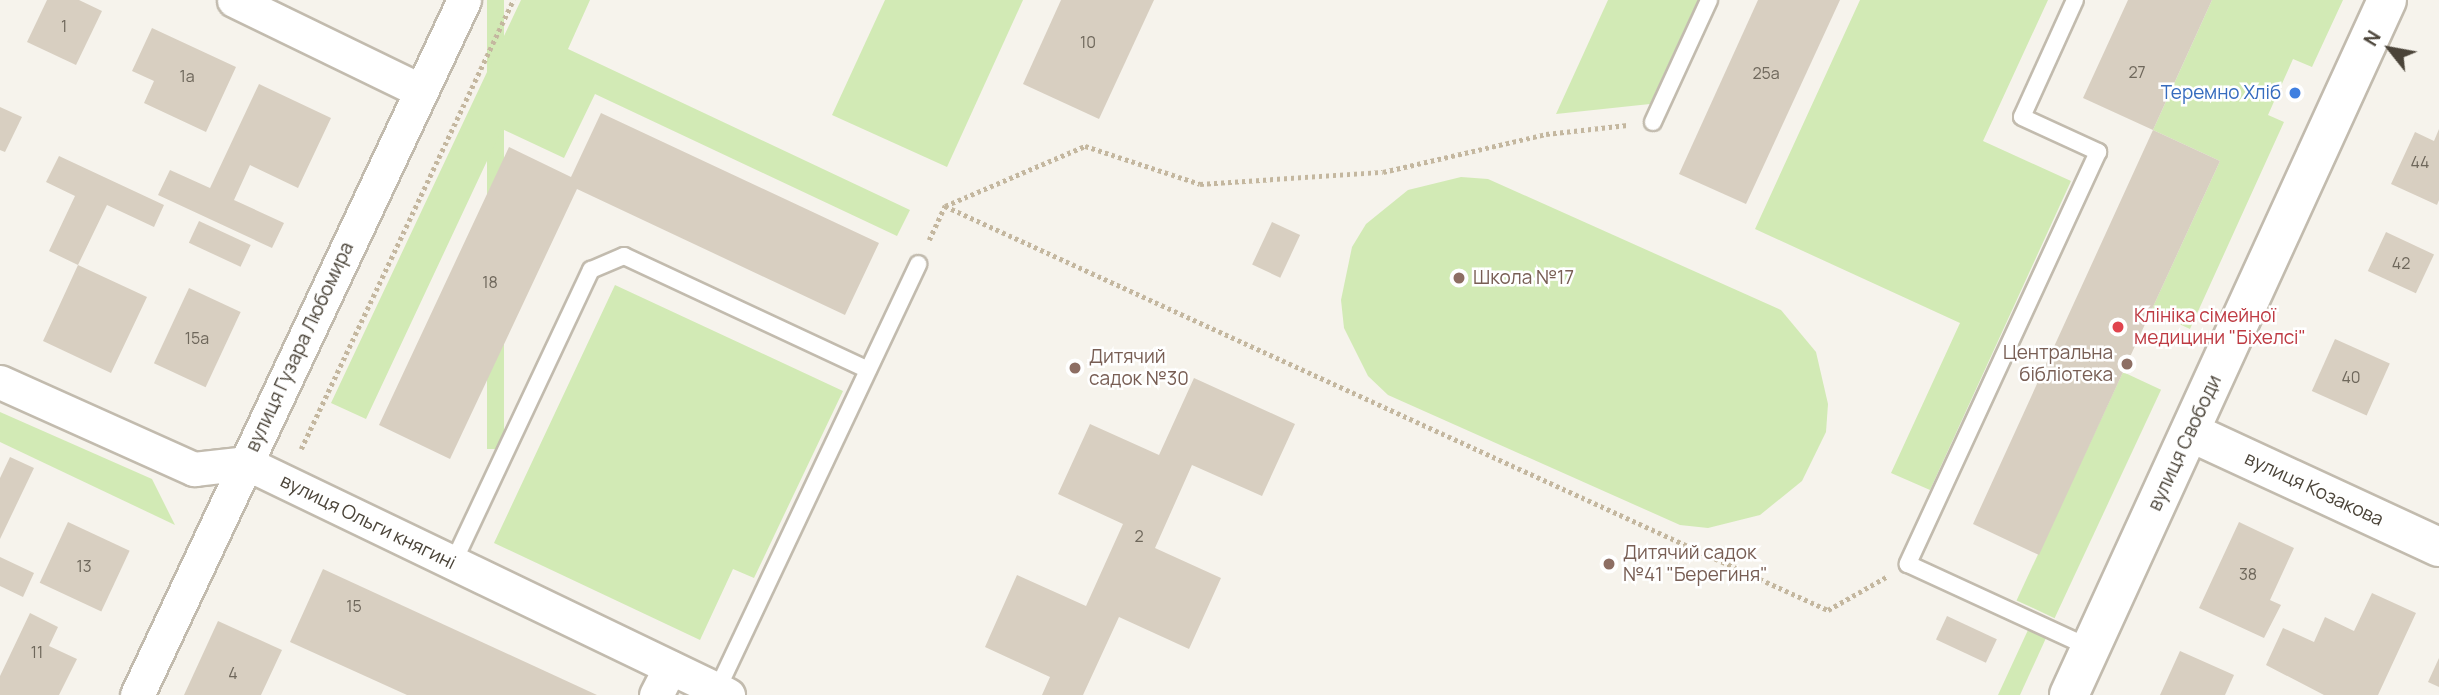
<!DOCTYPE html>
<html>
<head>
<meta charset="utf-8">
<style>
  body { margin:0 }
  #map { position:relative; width:2439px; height:695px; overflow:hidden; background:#f6f3ec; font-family:Manrope,sans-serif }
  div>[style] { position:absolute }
  .green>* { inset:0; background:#d2eab5; transform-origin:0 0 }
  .building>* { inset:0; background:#d8cfc1; transform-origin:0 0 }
  .path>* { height:4.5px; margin-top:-2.25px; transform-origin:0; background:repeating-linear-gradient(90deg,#c4b79f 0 3.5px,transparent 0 7px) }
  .roads { filter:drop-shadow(2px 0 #c2bbae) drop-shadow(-2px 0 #c2bbae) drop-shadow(0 2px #c2bbae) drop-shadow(0 -2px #c2bbae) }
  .service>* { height:16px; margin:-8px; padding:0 8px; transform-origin:8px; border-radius:8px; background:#fff }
  .minor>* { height:33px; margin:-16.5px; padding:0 16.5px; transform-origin:16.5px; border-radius:16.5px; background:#fff }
  .tertiary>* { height:38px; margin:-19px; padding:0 19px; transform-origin:19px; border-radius:19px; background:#fff }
  .dots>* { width:19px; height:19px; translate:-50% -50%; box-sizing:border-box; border:4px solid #fff; border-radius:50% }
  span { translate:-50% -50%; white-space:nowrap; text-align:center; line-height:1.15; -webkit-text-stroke:5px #fff; paint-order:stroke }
  .number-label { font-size:16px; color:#6e675b }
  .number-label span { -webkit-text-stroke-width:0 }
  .shop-label { font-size:19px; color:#366cbe }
  .right { translate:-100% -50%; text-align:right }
  .education-label { font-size:19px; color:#785e54 }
  .left { translate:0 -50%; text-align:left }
  .health-label { font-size:19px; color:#be3a42 }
  .street-label { font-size:19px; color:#4b4439 }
  .north { position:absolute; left:2355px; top:14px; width:70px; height:70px; -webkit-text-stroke:5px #fff; paint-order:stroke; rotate:301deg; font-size:19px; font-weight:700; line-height:28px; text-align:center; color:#4b4439 }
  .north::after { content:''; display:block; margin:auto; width:24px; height:32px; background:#4b4439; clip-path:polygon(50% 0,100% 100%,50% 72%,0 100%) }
</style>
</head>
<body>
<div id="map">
  <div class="green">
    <i style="left:487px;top:0;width:17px;height:449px"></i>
    <i style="clip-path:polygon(521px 0,590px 0,568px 49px,910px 210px,897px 236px,595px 94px,564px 158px,502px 129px,366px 419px,331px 403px)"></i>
    <i style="clip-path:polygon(885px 0,1023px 0,947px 167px,832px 115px)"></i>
    <i style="clip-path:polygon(1608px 0,1698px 0,1650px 104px,1556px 114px)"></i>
    <i style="clip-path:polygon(1860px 0,2048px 0,1983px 141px,2071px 181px,1930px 490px,1891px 473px,1960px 323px,1755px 229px)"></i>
    <i style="clip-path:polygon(2212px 0,2343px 0,2312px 67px,2293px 59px,2268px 115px,2284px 122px,2190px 329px,2151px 311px,2220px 161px,2153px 130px)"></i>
    <i style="clip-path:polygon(1461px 177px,1488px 179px,1781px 310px,1816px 352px,1828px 404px,1826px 432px,1802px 481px,1760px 515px,1708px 528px,1680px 525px,1388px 395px,1368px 376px,1344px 328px,1341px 300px,1352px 247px,1366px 224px,1408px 190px)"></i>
    <i style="clip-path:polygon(615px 285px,843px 391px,754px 578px,733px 569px,700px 640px,494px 543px)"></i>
    <i style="left:2123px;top:372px;width:42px;height:252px;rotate:25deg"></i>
    <i style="clip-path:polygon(0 412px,152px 479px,175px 525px,0 442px)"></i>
    <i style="clip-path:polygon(2028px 630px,2046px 638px,2020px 695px,1998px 695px)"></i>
  </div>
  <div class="building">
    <i style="clip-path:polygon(47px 0,79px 0,102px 11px,76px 65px,27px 42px)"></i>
    <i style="clip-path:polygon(1061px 0,1154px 0,1099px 119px,1023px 84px)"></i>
    <i style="clip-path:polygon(1758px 0,1840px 0,1746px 204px,1679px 174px)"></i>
    <i style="clip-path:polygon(2128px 0,2212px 0,2153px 130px,2220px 161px,2039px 555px,1973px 524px,2153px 130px,2083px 98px)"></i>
    <i style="clip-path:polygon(152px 28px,236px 67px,206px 132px,144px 103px,154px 81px,132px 71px)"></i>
    <i style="clip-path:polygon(259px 84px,331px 118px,298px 188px,250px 165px,234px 200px,284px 223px,272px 248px,158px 195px,170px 170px,210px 188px)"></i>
    <i style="clip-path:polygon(0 107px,22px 117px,5px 152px,0 150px)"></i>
    <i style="clip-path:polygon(601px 113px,879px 243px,845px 315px,577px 189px,450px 459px,379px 425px,509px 147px,571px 177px)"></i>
    <i style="clip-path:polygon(2439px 129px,2439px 200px,2437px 205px,2391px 184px,2415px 132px,2434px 141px)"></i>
    <i style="clip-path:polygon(59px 156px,164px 205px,154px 227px,107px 205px,78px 265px,147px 297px,111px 373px,43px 341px,78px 265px,49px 251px,75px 196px,46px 182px)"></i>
    <i style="left:199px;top:221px;width:57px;height:24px;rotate:25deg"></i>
    <i style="left:1272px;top:222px;width:31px;height:47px;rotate:25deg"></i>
    <i style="left:2386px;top:232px;width:53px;height:43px;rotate:25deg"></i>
    <i style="left:189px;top:288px;width:57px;height:83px;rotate:25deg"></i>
    <i style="left:2335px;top:339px;width:60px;height:57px;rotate:24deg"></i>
    <i style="clip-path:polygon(1194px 378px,1295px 424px,1262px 496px,1192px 465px,1155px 548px,1221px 578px,1189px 649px,1119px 617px,1083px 695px,1042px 695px,1050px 677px,985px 647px,1017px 575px,1086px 606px,1123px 524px,1058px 494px,1090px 424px,1159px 455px)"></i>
    <i style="clip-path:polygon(10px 457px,34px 468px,0 539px,0 478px)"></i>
    <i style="left:68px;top:522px;width:68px;height:67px;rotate:25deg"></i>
    <i style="clip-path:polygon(2239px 522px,2294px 548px,2270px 600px,2281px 605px,2264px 638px,2199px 608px)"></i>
    <i style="clip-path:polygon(0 557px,34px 573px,23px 597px,0 586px)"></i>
    <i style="clip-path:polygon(323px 569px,597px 695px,407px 695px,290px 642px)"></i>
    <i style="clip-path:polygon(2372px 593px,2416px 613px,2378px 695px,2324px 695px,2266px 665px,2283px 628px,2314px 642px,2325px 617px,2354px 631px)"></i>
    <i style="clip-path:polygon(30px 613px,58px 627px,49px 646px,77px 659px,59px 695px,0 695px,0 676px)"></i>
    <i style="left:1947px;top:616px;width:55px;height:26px;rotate:25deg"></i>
    <i style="clip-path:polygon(218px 621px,282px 650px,261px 695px,184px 695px)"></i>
    <i style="clip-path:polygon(2180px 651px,2234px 675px,2225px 695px,2160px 695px)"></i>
    <i style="clip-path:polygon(2439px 658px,2439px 687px,2428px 682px)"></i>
  </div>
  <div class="path">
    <i style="left:945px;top:206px;width:971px;rotate:24.59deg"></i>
    <i style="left:1828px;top:610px;width:67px;rotate:-29.6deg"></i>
    <i style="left:929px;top:240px;width:38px;rotate:-65deg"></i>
    <i style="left:945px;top:206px;width:152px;rotate:-23.2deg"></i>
    <i style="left:1085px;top:146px;width:121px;rotate:18.3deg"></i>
    <i style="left:1200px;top:184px;width:183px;rotate:-3.8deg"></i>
    <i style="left:1383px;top:172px;width:167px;rotate:-13.1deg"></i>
    <i style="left:1546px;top:134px;width:82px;rotate:-6.3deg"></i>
    <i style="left:301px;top:449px;width:497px;rotate:-64.7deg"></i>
  </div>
  <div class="roads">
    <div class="service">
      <i style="left:2075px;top:0;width:128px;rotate:114.4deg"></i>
      <i style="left:2022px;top:117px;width:84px;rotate:24.7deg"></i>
      <i style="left:2098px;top:152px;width:454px;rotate:114.8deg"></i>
      <i style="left:1908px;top:564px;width:201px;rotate:24.7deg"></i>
      <i style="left:1653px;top:122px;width:134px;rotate:-65.3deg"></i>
      <i style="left:453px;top:563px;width:324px;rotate:-64.8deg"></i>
      <i style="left:591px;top:270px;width:36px;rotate:-23deg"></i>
      <i style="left:624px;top:256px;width:269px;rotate:25deg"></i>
      <i style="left:717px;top:690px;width:471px;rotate:-64.7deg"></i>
    </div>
    <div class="minor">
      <i style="left:234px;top:0;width:208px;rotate:25.9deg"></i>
      <i style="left:0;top:382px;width:213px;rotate:24.2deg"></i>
      <i style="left:194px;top:469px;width:52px;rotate:-6.6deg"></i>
      <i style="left:246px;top:463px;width:535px;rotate:25.7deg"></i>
      <i style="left:137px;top:695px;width:768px;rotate:-64.8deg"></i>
      <i style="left:656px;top:695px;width:31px;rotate:-63deg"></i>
    </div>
    <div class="tertiary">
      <i style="left:2190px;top:432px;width:274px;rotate:24.8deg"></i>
      <i style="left:2069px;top:695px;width:764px;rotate:-65.41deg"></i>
    </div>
  </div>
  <div class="dots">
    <i style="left:2295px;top:93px;background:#3f7fe0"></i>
    <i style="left:1459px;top:278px;background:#8d6e63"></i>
    <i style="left:2118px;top:327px;background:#e0444e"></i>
    <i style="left:2127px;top:364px;background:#8d6e63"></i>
    <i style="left:1075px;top:368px;background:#8d6e63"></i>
    <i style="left:1609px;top:564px;background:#8d6e63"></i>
  </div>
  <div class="number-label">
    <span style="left:64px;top:26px">1</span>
    <span style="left:1088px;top:42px">10</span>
    <span style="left:2137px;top:72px">27</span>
    <span style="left:1766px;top:73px">25а</span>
    <span style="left:187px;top:76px">1а</span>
    <span style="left:2420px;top:162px">44</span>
    <span style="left:2401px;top:263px">42</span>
    <span style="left:490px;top:282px">18</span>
    <span style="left:197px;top:338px">15а</span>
    <span style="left:2351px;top:377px">40</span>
    <span style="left:1139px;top:536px">2</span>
    <span style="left:84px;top:566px">13</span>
    <span style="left:2248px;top:574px">38</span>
    <span style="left:354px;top:606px">15</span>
    <span style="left:37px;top:652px">11</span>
    <span style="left:233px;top:673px">4</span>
  </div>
  <div class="shop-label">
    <span class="right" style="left:2281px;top:93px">Теремно Хліб</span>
  </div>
  <div class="education-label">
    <span class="left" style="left:1473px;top:278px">Школа №17</span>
    <span class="right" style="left:2113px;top:364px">Центральна<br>бібліотека</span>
    <span class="left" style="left:1089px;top:368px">Дитячий<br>садок №30</span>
    <span class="left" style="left:1623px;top:564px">Дитячий садок<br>№41 "Берегиня"</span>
  </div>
  <div class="health-label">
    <span class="left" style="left:2134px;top:327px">Клініка сімейної<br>медицини "Біхелсі"</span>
  </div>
  <div class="street-label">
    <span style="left:300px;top:347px;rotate:-65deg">вулиця Гузара Любомира</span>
    <span style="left:2185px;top:443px;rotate:-65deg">вулиця Свободи</span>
    <span style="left:2314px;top:489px;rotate:25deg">вулиця Козакова</span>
    <span style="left:368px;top:522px;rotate:26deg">вулиця Ольги княгині</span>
  </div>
  <div class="north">N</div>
</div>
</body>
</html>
